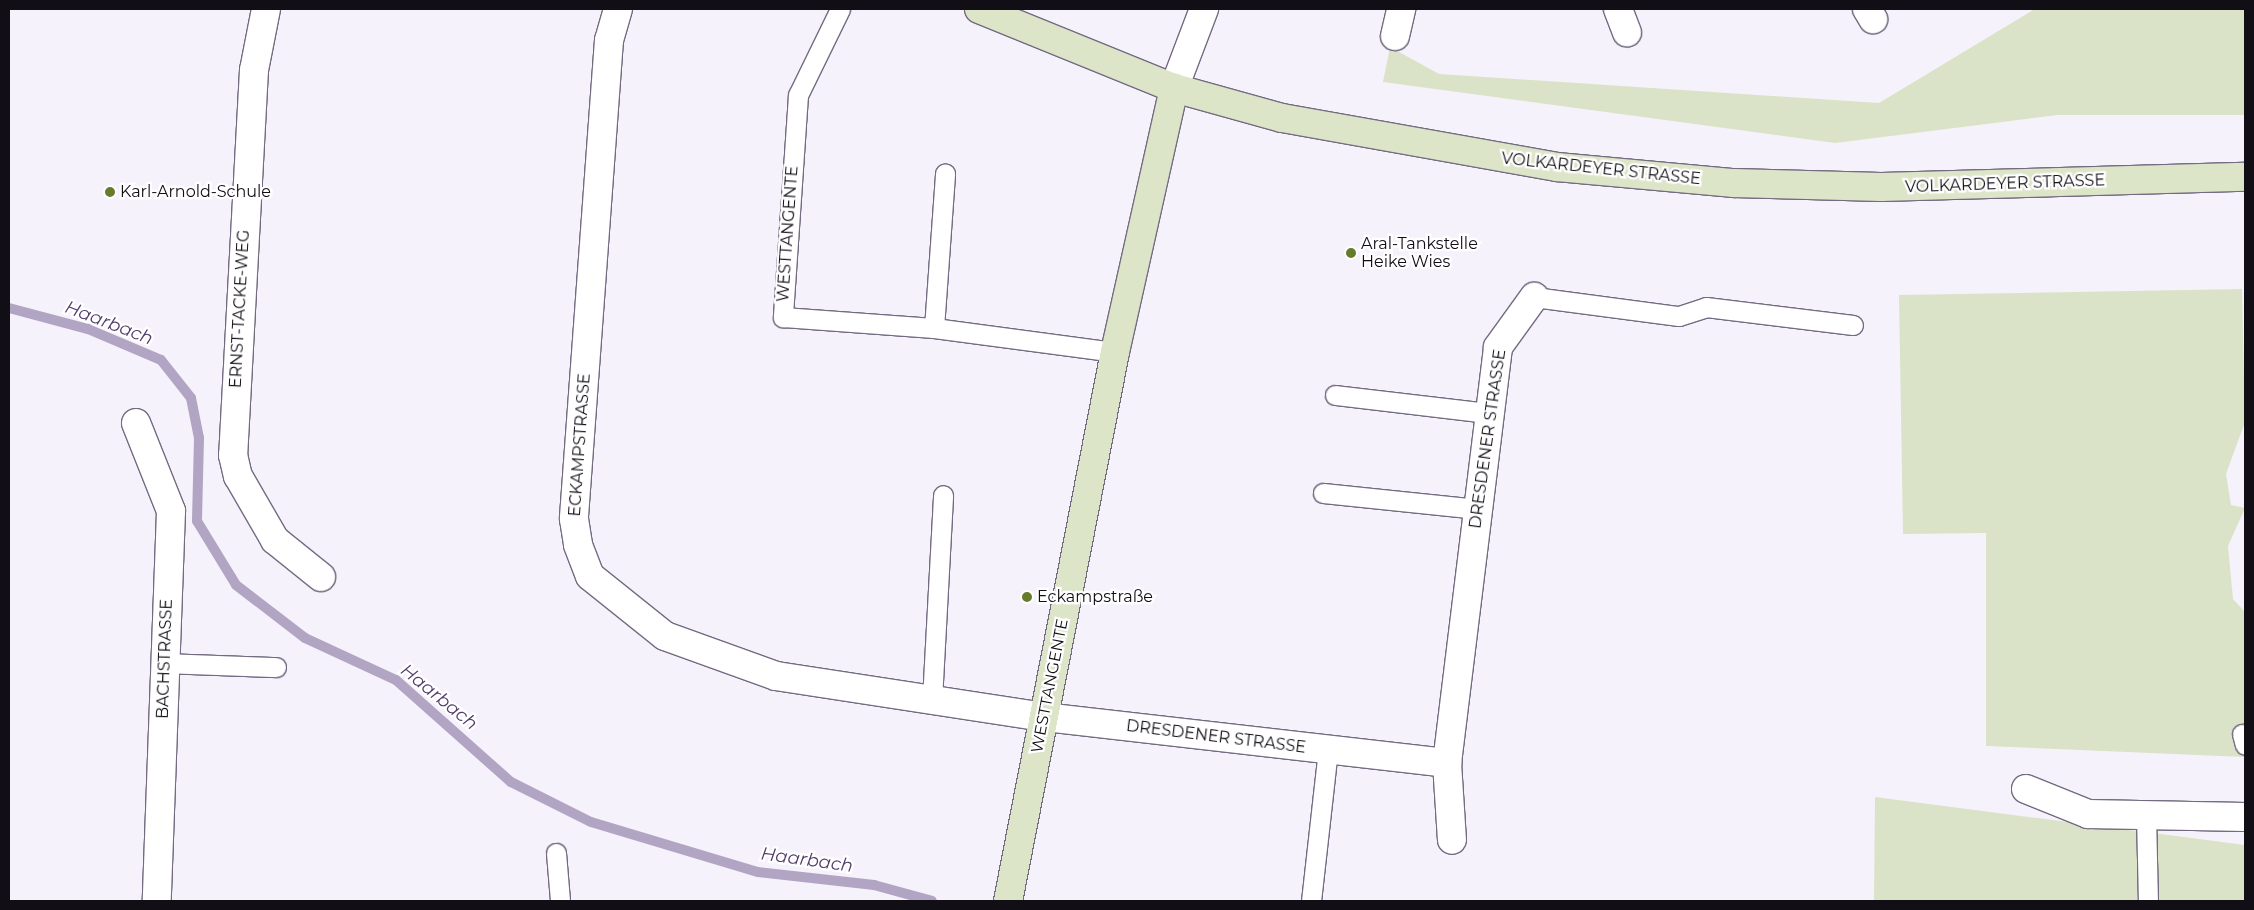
<!DOCTYPE html>
<html>
<head>
<meta charset="utf-8">
<style>
  body { margin:0 }
  #map { position:relative; width:2254px; height:910px; overflow:hidden; background:#f6f2fc; font-family:Montserrat,sans-serif }
  div>[style] { position:absolute }
  .green>* { inset:0; background:#dae3c7 }
  .stream>* { height:10px; margin:-5px; padding:0 5px; transform-origin:5px; border-radius:5px; background:#b2a5c4 }
  .roads { filter:drop-shadow(1px 0 #746b81) drop-shadow(-1px 0 #746b81) drop-shadow(0 1px #746b81) drop-shadow(0 -1px #746b81) }
  .lane>* { height:19px; margin:-9.5px; padding:0 9.5px; transform-origin:9.5px; border-radius:9.5px; background:#fff }
  .street>* { height:28px; margin:-14px; padding:0 14px; transform-origin:14px; border-radius:14px; background:#fff }
  .secondary>* { height:28px; margin:-14px; padding:0 14px; transform-origin:14px; border-radius:14px; background:#dde5c9 }
  .dots>* { width:14px; height:14px; translate:-50% -50%; box-sizing:border-box; border:2px solid #fff; border-radius:50% }
  span { translate:-50% -50%; white-space:nowrap; text-align:center; line-height:1.15; -webkit-text-stroke:4.5px #fff; paint-order:stroke }
  .street-label { font-size:16px; color:#120e16 }
  .poi-label { font-size:16px; color:#120e16 }
  .left { translate:0 -50%; text-align:left }
  .water-label { font-size:18px; color:#523d6a; font-style:italic }
  .frame { position:absolute; inset:0; border:10px solid #120e16; pointer-events:none }
</style>
</head>
<body>
<div id="map">
  <div class="green">
    <i style="clip-path:polygon(2035px 9px,2245px 9px,2245px 115px,2058px 115px,1835px 143px,1383px 82px,1390px 47px,1439px 74px,1879px 103px)"></i>
    <i style="clip-path:polygon(2242px 289px,2245px 422px,2226px 474px,2231px 505px,2245px 508px,2228px 546px,2233px 599px,2245px 612px,2245px 757px,1986px 746px,1986px 533px,1903px 534px,1899px 295px)"></i>
    <i style="clip-path:polygon(1875px 797px,2245px 845px,2245px 901px,1874px 901px)"></i>
  </div>
  <div class="stream">
    <i style="left:9px;top:308px;width:82px;rotate:14.9deg"></i>
    <i style="left:88px;top:329px;width:79px;rotate:23deg"></i>
    <i style="left:161px;top:360px;width:48px;rotate:51.7deg"></i>
    <i style="left:191px;top:398px;width:41px;rotate:78.7deg"></i>
    <i style="left:199px;top:438px;width:83px;rotate:91.4deg"></i>
    <i style="left:197px;top:521px;width:75px;rotate:58.6deg"></i>
    <i style="left:236px;top:585px;width:87px;rotate:37.5deg"></i>
    <i style="left:305px;top:638px;width:100px;rotate:24.8deg"></i>
    <i style="left:396px;top:680px;width:154px;rotate:41.6deg"></i>
    <i style="left:511px;top:782px;width:89px;rotate:26.6deg"></i>
    <i style="left:591px;top:822px;width:174px;rotate:16.7deg"></i>
    <i style="left:758px;top:872px;width:117px;rotate:6.4deg"></i>
    <i style="left:874px;top:885px;width:60px;rotate:15.4deg"></i>
  </div>
  <div class="roads">
    <div class="lane">
      <i style="left:840px;top:9px;width:96px;rotate:116deg"></i>
      <i style="left:798px;top:95px;width:223px;rotate:93.9deg"></i>
      <i style="left:783px;top:317px;width:151px;rotate:4.2deg"></i>
      <i style="left:934px;top:328px;width:183px;rotate:7.6deg"></i>
      <i style="left:1534px;top:297px;width:146px;rotate:7.5deg"></i>
      <i style="left:1679px;top:316px;width:28px;rotate:-18deg"></i>
      <i style="left:1706px;top:307px;width:148px;rotate:7deg"></i>
      <i style="left:934px;top:328px;width:155px;rotate:-85.9deg"></i>
      <i style="left:1335px;top:395px;width:155px;rotate:6.7deg"></i>
      <i style="left:1323px;top:493px;width:156px;rotate:5.9deg"></i>
      <i style="left:165px;top:663px;width:111px;rotate:2.1deg"></i>
      <i style="left:932px;top:700px;width:205px;rotate:-86.9deg"></i>
      <i style="left:2242px;top:734px;width:11px;rotate:75deg"></i>
      <i style="left:2146px;top:815px;width:86px;rotate:88.7deg"></i>
      <i style="left:556px;top:853px;width:48px;rotate:85.2deg"></i>
      <i style="left:1311px;top:901px;width:152px;rotate:-83.6deg"></i>
    </div>
    <div class="street">
      <i style="left:266px;top:9px;width:62px;rotate:101.1deg"></i>
      <i style="left:254px;top:70px;width:386px;rotate:93.1deg"></i>
      <i style="left:233px;top:455px;width:22px;rotate:77deg"></i>
      <i style="left:238px;top:476px;width:74px;rotate:60deg"></i>
      <i style="left:275px;top:540px;width:59px;rotate:38.8deg"></i>
      <i style="left:618px;top:9px;width:32px;rotate:106deg"></i>
      <i style="left:609px;top:40px;width:480px;rotate:94.2deg"></i>
      <i style="left:574px;top:519px;width:26px;rotate:81deg"></i>
      <i style="left:578px;top:545px;width:33px;rotate:69deg"></i>
      <i style="left:590px;top:576px;width:96px;rotate:38.7deg"></i>
      <i style="left:665px;top:636px;width:118px;rotate:19.8deg"></i>
      <i style="left:776px;top:676px;width:271px;rotate:8.7deg"></i>
      <i style="left:1044px;top:717px;width:406px;rotate:6.5deg"></i>
      <i style="left:1447px;top:763px;width:419px;rotate:-83deg"></i>
      <i style="left:1498px;top:347px;width:62px;rotate:-54.2deg"></i>
      <i style="left:1618px;top:9px;width:25px;rotate:69deg"></i>
      <i style="left:1867px;top:9px;width:12px;rotate:59deg"></i>
      <i style="left:1395px;top:36px;width:28px;rotate:-77deg"></i>
      <i style="left:1174px;top:88px;width:85px;rotate:-69.2deg"></i>
      <i style="left:136px;top:423px;width:95px;rotate:68.3deg"></i>
      <i style="left:171px;top:511px;width:390px;rotate:92.1deg"></i>
      <i style="left:1447px;top:763px;width:77px;rotate:86.3deg"></i>
      <i style="left:2026px;top:789px;width:67px;rotate:22deg"></i>
      <i style="left:2088px;top:814px;width:157px;rotate:1.1deg"></i>
    </div>
    <div class="secondary">
      <i style="left:979px;top:9px;width:210px;rotate:22.1deg"></i>
      <i style="left:1174px;top:88px;width:112px;rotate:15.5deg"></i>
      <i style="left:1282px;top:118px;width:279px;rotate:10.1deg"></i>
      <i style="left:1557px;top:167px;width:178px;rotate:5.2deg"></i>
      <i style="left:1734px;top:183px;width:147px;rotate:1.6deg"></i>
      <i style="left:1881px;top:187px;width:364px;rotate:-1.6deg"></i>
      <i style="left:1008px;top:901px;width:559px;rotate:-78.97deg"></i>
      <i style="left:1115px;top:352px;width:271px;rotate:-77.4deg"></i>
    </div>
  </div>
  <div class="dots">
    <i style="left:110px;top:192px;background:#677b2c"></i>
    <i style="left:1351px;top:253px;background:#677b2c"></i>
    <i style="left:1027px;top:597px;background:#677b2c"></i>
  </div>
  <div class="street-label">
    <span style="left:1601px;top:169px;rotate:6deg">VOLKARDEYER STRASSE</span>
    <span style="left:2005px;top:184px;rotate:-2deg">VOLKARDEYER STRASSE</span>
    <span style="left:788px;top:234px;rotate:-86deg">WESTTANGENTE</span>
    <span style="left:240px;top:309px;rotate:-87deg">ERNST-TACKE-WEG</span>
    <span style="left:1488px;top:439px;rotate:-82deg">DRESDENER STRASSE</span>
    <span style="left:580px;top:445px;rotate:-86deg">ECKAMPSTRASSE</span>
    <span style="left:165px;top:659px;rotate:-88deg">BACHSTRASSE</span>
    <span style="left:1050px;top:686px;rotate:-79deg">WESTTANGENTE</span>
    <span style="left:1216px;top:737px;rotate:7deg">DRESDENER STRASSE</span>
  </div>
  <div class="poi-label">
    <span class="left" style="left:120px;top:192px">Karl-Arnold-Schule</span>
    <span class="left" style="left:1361px;top:253px">Aral-Tankstelle<br>Heike Wies</span>
    <span class="left" style="left:1037px;top:597px">Eckampstraße</span>
  </div>
  <div class="water-label">
    <span style="left:109px;top:323px;rotate:21deg">Haarbach</span>
    <span style="left:439px;top:697px;rotate:39deg">Haarbach</span>
    <span style="left:807px;top:860px;rotate:8deg">Haarbach</span>
  </div>
  <div class="frame"></div>
</div>
</body>
</html>
